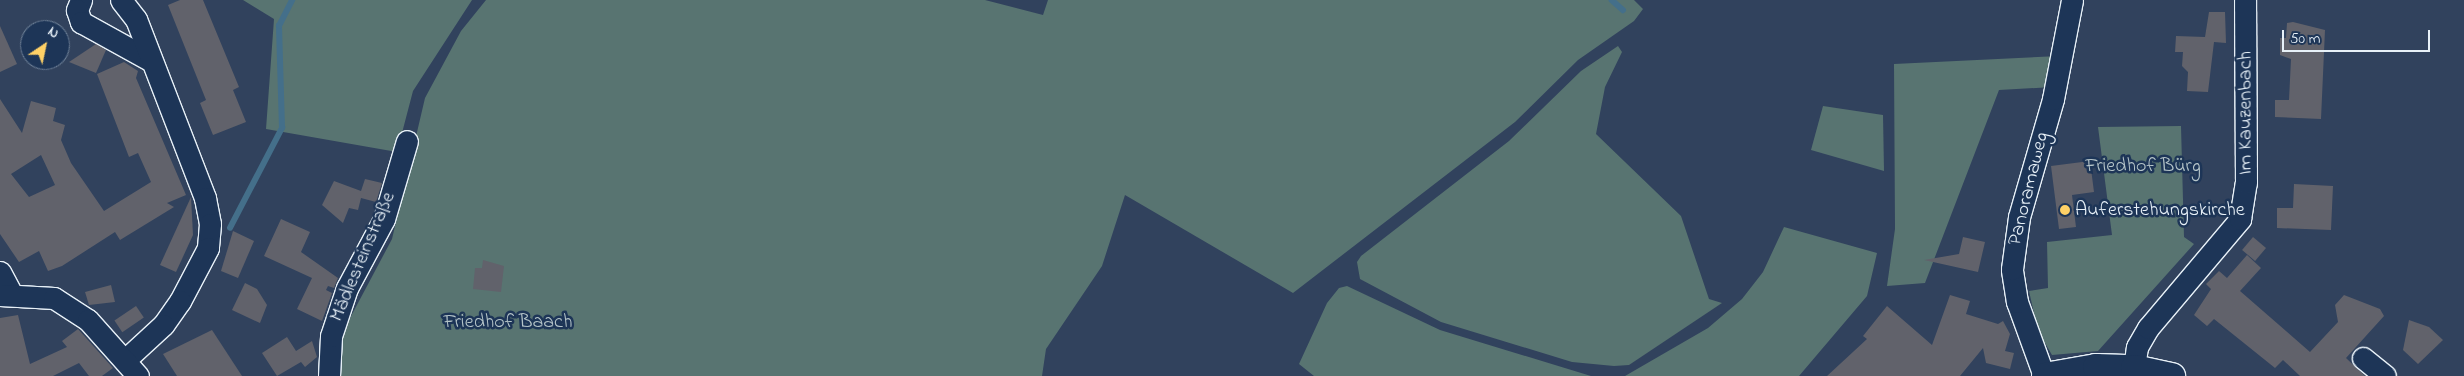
<!DOCTYPE html>
<html>
<head>
<meta charset="utf-8">
<style>
  body { margin:0 }
  #map { position:relative; width:2464px; height:376px; overflow:hidden; background:#31425d; font-family:"Indie Flower",sans-serif }
  div>[style] { position:absolute }
  .green>* { inset:0; background:#587471 }
  .stream>* { height:5.5px; margin:-2.75px; padding:0 2.75px; transform-origin:2.75px; border-radius:2.75px; background:#446f8a }
  .building>* { inset:0; background:#61626b; transform-origin:0 0 }
  .roads { filter:drop-shadow(1px 0 #e8f1f8) drop-shadow(-1px 0 #e8f1f8) drop-shadow(0 1px #e8f1f8) drop-shadow(0 -1px #e8f1f8) }
  .minor>* { height:21px; margin:-10.5px; padding:0 10.5px; transform-origin:10.5px; border-radius:10.5px; background:#1d3557 }
  .tertiary>* { height:26px; margin:-13px; padding:0 13px; transform-origin:13px; border-radius:13px; background:#1d3557 }
  .dots>* { width:14px; height:14px; translate:-50% -50%; box-sizing:border-box; border:2px solid #1d3557; border-radius:50% }
  span { translate:-50% -50%; white-space:nowrap; text-align:center; line-height:1.15; -webkit-text-stroke:5px #1d3557; paint-order:stroke }
  .street-label { font-size:20px; color:#e8f1f8 }
  .park-label { font-size:20px; color:#b6c5c9 }
  .poi-label { font-size:20px; color:#e8f1f8 }
  .left { translate:0 -50%; text-align:left }
  .north { position:absolute; left:20px; top:20px; width:50px; height:50px; box-sizing:border-box; background:#1d3557; border:1px solid #6e8097; border-radius:50%; rotate:34deg; font-size:14px; font-weight:700; line-height:20px; text-align:center; color:#e8f1f8 }
  .north::after { content:''; display:block; margin:auto; width:18px; height:22px; background:#ffd166; clip-path:polygon(50% 0,100% 100%,50% 72%,0 100%) }
  .scale { position:absolute; left:2282px; top:30px; width:148px; height:22px; box-sizing:border-box; border:2px solid #e8f1f8; border-top:0; padding-left:6px; font-size:15px; line-height:18px; white-space:nowrap; color:#e8f1f8; -webkit-text-stroke:4px #1d3557; paint-order:stroke }
</style>
</head>
<body>
<div id="map">
  <div class="green">
    <i style="clip-path:polygon(243px 0,472px 0,413px 91px,397px 152px,266px 129px,274px 19px)"></i>
    <i style="clip-path:polygon(486px 0,985px 0,1043px 15px,1048px 0,1634px 0,1643px 9px,1634px 21px,1578px 60px,1515px 122px,1293px 293px,1125px 195px,1102px 266px,1046px 349px,1042px 376px,339px 376px,341px 335px,392px 239px,425px 98px,461px 31px)"></i>
    <i style="clip-path:polygon(1618px 46px,1622px 52px,1605px 87px,1596px 134px,1681px 216px,1709px 299px,1722px 303px,1629px 365px,1614px 366px,1572px 362px,1441px 322px,1360px 279px,1357px 262px,1361px 256px,1509px 141px,1581px 71px)"></i>
    <i style="clip-path:polygon(2059px 56px,2052px 87px,1999px 90px,1925px 283px,1887px 286px,1895px 229px,1894px 64px)"></i>
    <i style="clip-path:polygon(1823px 106px,1883px 115px,1884px 171px,1811px 150px)"></i>
    <i style="clip-path:polygon(2181px 126px,2184px 237px,2194px 244px,2098px 351px,2052px 355px,2038px 331px,2029px 291px,2048px 288px,2047px 242px,2112px 235px,2098px 127px)"></i>
    <i style="clip-path:polygon(1784px 227px,1877px 253px,1867px 296px,1799px 376px,1625px 376px,1708px 328px,1742px 299px,1763px 272px)"></i>
    <i style="clip-path:polygon(1347px 286px,1440px 330px,1591px 376px,1314px 376px,1299px 364px,1327px 303px,1339px 288px)"></i>
  </div>
  <div class="stream">
    <i style="left:1612px;top:0;width:15px;rotate:42deg"></i>
    <i style="left:230px;top:228px;width:113px;rotate:-62.5deg"></i>
    <i style="left:282px;top:128px;width:102px;rotate:-91.7deg"></i>
    <i style="left:279px;top:26px;width:29px;rotate:-63deg"></i>
  </div>
  <div class="building">
    <i style="clip-path:polygon(180px 0,203px 0,239px 87px,233px 90px,246px 122px,213px 135px,200px 103px,206px 100px,168px 5px)"></i>
    <i style="clip-path:polygon(2209px 12px,2225px 12px,2226px 43px,2214px 42px,2208px 92px,2187px 91px,2188px 72px,2182px 66px,2183px 52px,2175px 52px,2176px 36px,2205px 37px)"></i>
    <i style="clip-path:polygon(2293px 22px,2325px 30px,2321px 119px,2275px 117px,2275px 100px,2289px 100px,2291px 59px,2280px 55px,2280px 38px,2286px 38px,2287px 23px)"></i>
    <i style="clip-path:polygon(0 26px,17px 64px,0 72px)"></i>
    <i style="clip-path:polygon(96px 44px,106px 50px,96px 73px,69px 62px)"></i>
    <i style="clip-path:polygon(evenodd,124px 62px,138px 71px,136px 78px,186px 195px,167px 203px,174px 207px,120px 240px,115px 232px,62px 266px,48px 271px,39px 251px,19px 262px,0 234px,0 99px,22px 133px,31px 101px,56px 108px,53px 121px,65px 125px,61px 140px,71px 163px,104px 211px,151px 182px,138px 153px,129px 157px,97px 74px,124px 62px,41px 155px,55px 185px,29px 197px,11px 174px,41px 155px)"></i>
    <i style="clip-path:polygon(2090px 161px,2094px 192px,2072px 195px,2076px 227px,2059px 229px,2051px 166px)"></i>
    <i style="clip-path:polygon(365px 179px,382px 183px,376px 202px,361px 198px,358px 210px,349px 208px,343px 223px,322px 205px,334px 181px,361px 191px)"></i>
    <i style="clip-path:polygon(2294px 184px,2333px 186px,2331px 230px,2277px 228px,2277px 208px,2293px 208px)"></i>
    <i style="clip-path:polygon(191px 197px,193px 235px,176px 272px,160px 265px)"></i>
    <i style="clip-path:polygon(281px 219px,310px 232px,301px 252px,338px 278px,334px 288px,328px 286px,326px 290px,332px 293px,322px 321px,297px 309px,312px 278px,264px 256px)"></i>
    <i style="clip-path:polygon(233px 231px,254px 241px,238px 278px,221px 271px)"></i>
    <i style="clip-path:polygon(1963px 237px,1985px 242px,1978px 272px,1924px 260px,1959px 254px)"></i>
    <i style="left:2253px;top:237px;width:17px;height:17px;rotate:40deg"></i>
    <i style="clip-path:polygon(2247px 255px,2261px 268px,2240px 291px,2310px 352px,2338px 322px,2335px 305px,2344px 295px,2380px 309px,2384px 316px,2346px 358px,2365px 376px,2300px 376px,2283px 360px,2275px 368px,2214px 319px,2207px 326px,2194px 315px,2211px 289px,2206px 284px,2219px 271px,2227px 278px)"></i>
    <i style="clip-path:polygon(483px 260px,504px 266px,501px 292px,473px 289px,475px 268px,482px 268px)"></i>
    <i style="clip-path:polygon(245px 283px,257px 289px,267px 305px,260px 323px,232px 310px)"></i>
    <i style="clip-path:polygon(111px 285px,115px 302px,89px 305px,85px 292px)"></i>
    <i style="clip-path:polygon(1950px 295px,1970px 301px,1966px 314px,1998px 324px,2003px 321px,2010px 334px,2005px 351px,2014px 353px,2010px 369px,1986px 363px,1983px 348px,1960px 376px,1827px 376px,1867px 339px,1863px 336px,1887px 306px,1932px 345px)"></i>
    <i style="left:136px;top:306px;width:14px;height:26px;rotate:56deg"></i>
    <i style="clip-path:polygon(18px 315px,30px 364px,67px 347px,62px 341px,78px 329px,113px 368px,102px 376px,89px 376px,79px 363px,53px 376px,0 376px,0 318px)"></i>
    <i style="clip-path:polygon(2409px 320px,2429px 327px,2443px 340px,2418px 364px,2403px 350px)"></i>
    <i style="clip-path:polygon(212px 330px,242px 376px,177px 376px,163px 354px)"></i>
    <i style="clip-path:polygon(287px 337px,296px 351px,312px 341px,317px 357px,305px 367px,301px 362px,277px 376px,262px 353px)"></i>
  </div>
  <div class="roads">
    <div class="minor">
      <i style="left:81px;top:0;width:11px;rotate:112deg"></i>
      <i style="left:77px;top:10px;width:13px;rotate:72deg"></i>
      <i style="left:81px;top:22px;width:77px;rotate:28.9deg"></i>
      <i style="left:121px;top:0;width:24px;rotate:52deg"></i>
      <i style="left:136px;top:19px;width:192px;rotate:68.9deg"></i>
      <i style="left:205px;top:198px;width:26px;rotate:79deg"></i>
      <i style="left:210px;top:224px;width:24px;rotate:95deg"></i>
      <i style="left:208px;top:248px;width:60px;rotate:117.8deg"></i>
      <i style="left:180px;top:301px;width:29px;rotate:125deg"></i>
      <i style="left:163px;top:325px;width:52px;rotate:137.4deg"></i>
      <i style="left:0;top:272px;width:24px;rotate:62deg"></i>
      <i style="left:0;top:295px;width:54px;rotate:3.2deg"></i>
      <i style="left:54px;top:298px;width:40px;rotate:32.9deg"></i>
      <i style="left:88px;top:320px;width:75px;rotate:48.2deg"></i>
      <i style="left:2363px;top:358px;width:28px;rotate:39deg"></i>
      <i style="left:2134px;top:368px;width:21px;rotate:-82deg"></i>
      <i style="left:2137px;top:347px;width:22px;rotate:-60deg"></i>
      <i style="left:2148px;top:328px;width:143px;rotate:-49.8deg"></i>
      <i style="left:2240px;top:219px;width:36px;rotate:-81deg"></i>
      <i style="left:2246px;top:183px;width:183px;rotate:-90.3deg"></i>
      <i style="left:329px;top:376px;width:40px;rotate:-87.1deg"></i>
      <i style="left:331px;top:336px;width:51px;rotate:-71.6deg"></i>
      <i style="left:347px;top:288px;width:78px;rotate:-61.8deg"></i>
      <i style="left:384px;top:219px;width:81px;rotate:-73.6deg"></i>
      <i style="left:2044px;top:376px;width:79px;rotate:-110deg"></i>
      <i style="left:2017px;top:302px;width:33px;rotate:-99deg"></i>
      <i style="left:2012px;top:269px;width:52px;rotate:-82.3deg"></i>
      <i style="left:2019px;top:217px;width:123px;rotate:-73.9deg"></i>
      <i style="left:2053px;top:99px;width:101px;rotate:-79.1deg"></i>
    </div>
    <div class="tertiary">
      <i style="left:2045px;top:376px;width:52px;rotate:-10deg"></i>
      <i style="left:2096px;top:367px;width:38px;rotate:2deg"></i>
      <i style="left:2134px;top:368px;width:39px;rotate:12deg"></i>
    </div>
  </div>
  <div class="dots">
    <i style="left:2065px;top:210px;background:#ffd166"></i>
  </div>
  <div class="street-label">
    <span style="left:2246px;top:113px;rotate:-90deg">Im Kauzenbach</span>
    <span style="left:2029px;top:189px;rotate:-76deg">Panoramaweg</span>
    <span style="left:363px;top:257px;rotate:-67deg">Mädlesteinstraße</span>
  </div>
  <div class="park-label">
    <span style="left:2143px;top:166px">Friedhof Bürg</span>
    <span style="left:508px;top:322px">Friedhof Baach</span>
  </div>
  <div class="poi-label">
    <span class="left" style="left:2075px;top:210px">Auferstehungskirche</span>
  </div>
  <div class="north">N</div>
  <div class="scale">50 m</div>
</div>
</body>
</html>
